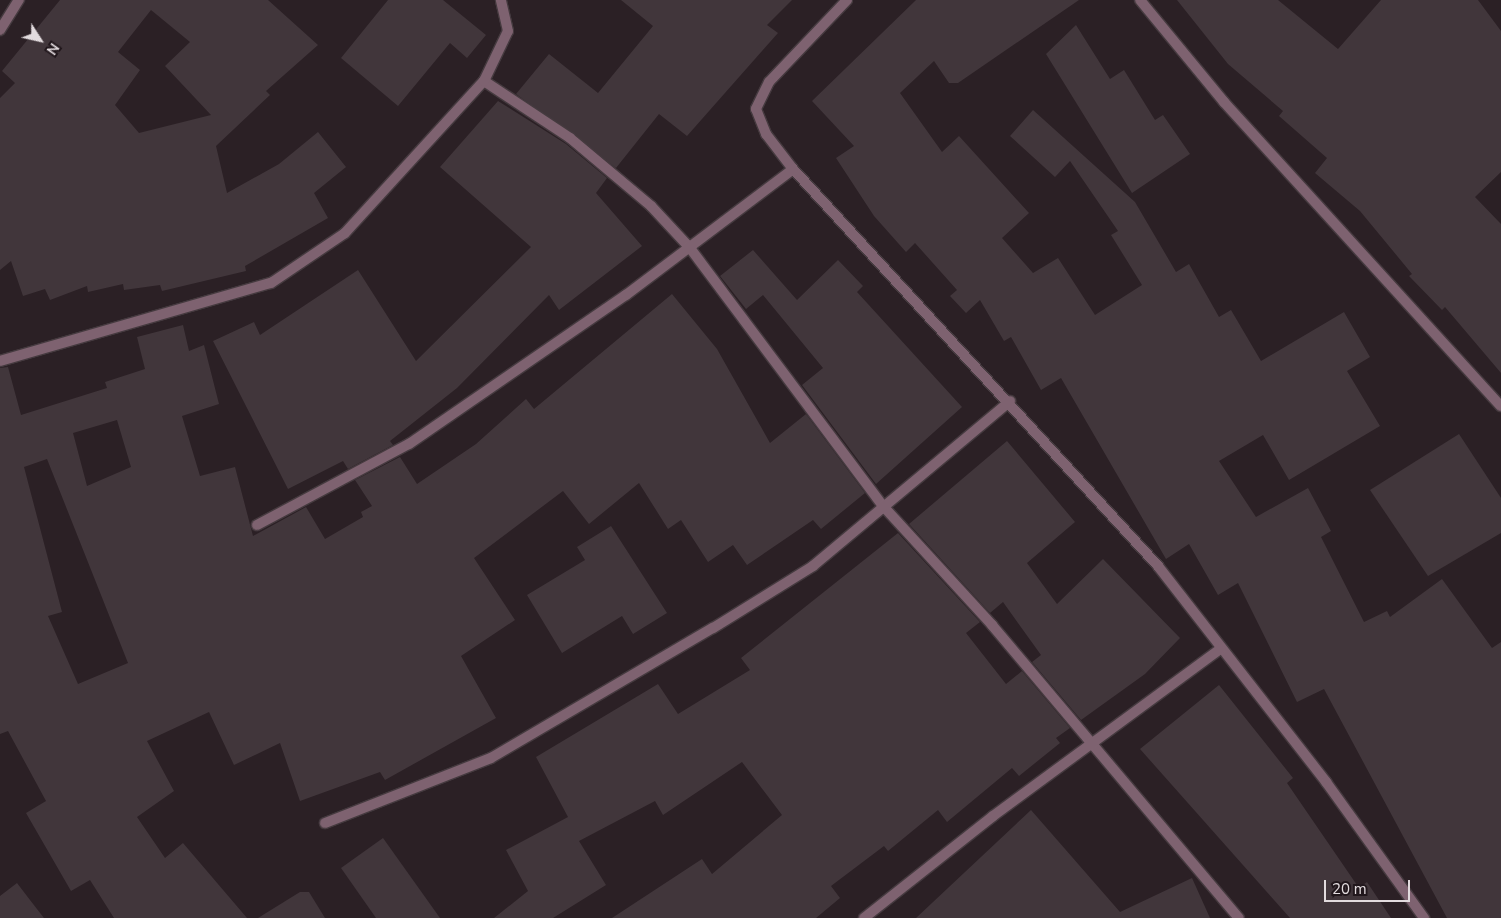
<!DOCTYPE html>
<html>
<head>
<meta charset="utf-8">
<style>
  body { margin:0 }
  #map { position:relative; width:1501px; height:918px; overflow:hidden; background:#2b2025; font-family:"Nunito Sans",sans-serif }
  div>[style] { position:absolute }
  .building>* { inset:0; background:#41363b }
  .roads { filter:drop-shadow(1px 0 #453a3f) drop-shadow(-1px 0 #453a3f) drop-shadow(0 1px #453a3f) drop-shadow(0 -1px #453a3f) }
  .minor>* { height:10px; margin:-5px; padding:0 5px; transform-origin:5px; border-radius:5px; background:#7e6270 }
  span { translate:-50% -50%; white-space:nowrap; text-align:center; line-height:1.15; -webkit-text-stroke:4px #21171c; paint-order:stroke }
  .north { position:absolute; left:15px; top:15px; width:50px; height:50px; -webkit-text-stroke:4px #21171c; paint-order:stroke; rotate:125deg; font-size:14px; font-weight:700; line-height:20px; text-align:center; color:#e2dbde }
  .north::after { content:''; display:block; margin:auto; width:18px; height:22px; background:#e2dbde; clip-path:polygon(50% 0,100% 100%,50% 72%,0 100%) }
  .scale { position:absolute; left:1324px; top:880px; width:86px; height:22px; box-sizing:border-box; border:2px solid #e2dbde; border-top:0; padding-left:6px; font-size:15px; line-height:18px; white-space:nowrap; color:#e2dbde; -webkit-text-stroke:4px #21171c; paint-order:stroke }
</style>
</head>
<body>
<div id="map">
  <div class="building">
    <i style="clip-path:polygon(evenodd,60px 0,268px 0,318px 45px,266px 91px,270px 95px,216px 146px,227px 193px,279px 164px,318px 132px,346px 167px,314px 193px,328px 218px,245px 266px,246px 271px,162px 291px,160px 285px,124px 290px,123px 284px,88px 292px,87px 286px,50px 300px,45px 289px,23px 296px,11px 261px,0 270px,0 98px,15px 83px,2px 71px,60px 0,151px 10px,190px 42px,165px 66px,211px 115px,139px 133px,115px 105px,140px 70px,118px 52px,151px 10px)"></i>
    <i style="clip-path:polygon(388px 0,443px 0,486px 35px,467px 58px,450px 43px,398px 106px,341px 58px)"></i>
    <i style="clip-path:polygon(621px 0,792px 0,767px 25px,778px 33px,687px 136px,659px 114px,616px 168px,516px 94px,549px 54px,598px 93px,653px 26px)"></i>
    <i style="clip-path:polygon(916px 0,1079px 0,958px 83px,949px 83px,934px 61px,900px 93px,942px 152px,959px 136px,1029px 213px,1002px 238px,1033px 273px,1058px 258px,1095px 315px,1142px 285px,1111px 235px,1118px 231px,1070px 161px,1055px 177px,1010px 136px,1033px 110px,1135px 202px,1176px 272px,1189px 264px,1219px 317px,1231px 310px,1261px 361px,1344px 312px,1370px 357px,1347px 371px,1380px 426px,1289px 480px,1263px 435px,1219px 461px,1256px 517px,1308px 488px,1331px 531px,1321px 537px,1364px 622px,1387px 611px,1390px 617px,1442px 579px,1492px 648px,1501px 642px,1501px 918px,1447px 918px,1324px 689px,1297px 702px,1238px 583px,1218px 595px,1189px 544px,1166px 559px,1061px 378px,1041px 390px,1011px 337px,1004px 341px,980px 300px,966px 313px,950px 296px,957px 290px,915px 243px,906px 252px,874px 216px,836px 158px,854px 146px,812px 101px)"></i>
    <i style="clip-path:polygon(1177px 0,1278px 0,1338px 49px,1381px 0,1478px 0,1501px 31px,1501px 172px,1475px 197px,1501px 224px,1501px 373px,1445px 307px,1442px 310px,1409px 276px,1412px 274px,1360px 211px,1315px 173px,1327px 158px,1279px 116px,1283px 111px,1228px 64px)"></i>
    <i style="clip-path:polygon(1076px 25px,1110px 79px,1124px 70px,1155px 120px,1163px 115px,1190px 154px,1132px 193px,1046px 54px)"></i>
    <i style="clip-path:polygon(498px 101px,566px 144px,607px 178px,596px 193px,642px 246px,559px 310px,549px 295px,457px 388px,390px 441px,393px 445px,348px 469px,343px 461px,288px 489px,213px 341px,254px 322px,260px 335px,358px 270px,416px 361px,531px 247px,440px 167px)"></i>
    <i style="clip-path:polygon(753px 250px,797px 300px,838px 260px,863px 286px,857px 292px,962px 407px,876px 484px,802px 385px,823px 368px,763px 295px,746px 309px,720px 276px)"></i>
    <i style="clip-path:polygon(evenodd,672px 294px,717px 349px,770px 443px,806px 414px,865px 493px,821px 529px,813px 520px,747px 565px,733px 545px,708px 562px,681px 520px,668px 529px,639px 483px,589px 524px,563px 491px,474px 558px,515px 620px,461px 656px,496px 718px,385px 780px,380px 772px,300px 801px,280px 743px,234px 765px,209px 712px,147px 741px,174px 791px,137px 817px,165px 858px,183px 843px,247px 918px,114px 918px,90px 880px,71px 891px,26px 813px,46px 801px,8px 731px,0 734px,0 368px,8px 367px,21px 415px,107px 388px,105px 382px,145px 369px,137px 337px,183px 325px,189px 351px,204px 345px,219px 404px,182px 416px,200px 476px,235px 467px,253px 536px,306px 507px,325px 539px,363px 517px,361px 512px,372px 506px,355px 480px,400px 457px,417px 484px,476px 444px,526px 399px,534px 409px,672px 294px,117px 420px,131px 467px,87px 486px,73px 433px,117px 420px,672px 294px,47px 459px,128px 663px,78px 684px,48px 616px,62px 612px,24px 467px,47px 459px)"></i>
    <i style="clip-path:polygon(1459px 434px,1501px 498px,1501px 533px,1428px 576px,1370px 490px)"></i>
    <i style="clip-path:polygon(1007px 441px,1075px 522px,1027px 563px,1057px 604px,1103px 559px,1180px 638px,1145px 674px,1081px 720px,1032px 662px,1041px 655px,1003px 602px,990px 613px,909px 524px)"></i>
    <i style="clip-path:polygon(611px 526px,667px 613px,633px 634px,622px 616px,562px 653px,527px 595px,585px 560px,577px 547px)"></i>
    <i style="clip-path:polygon(898px 533px,980px 622px,966px 633px,1006px 684px,1022px 671px,1070px 728px,1056px 738px,1060px 743px,1019px 776px,1012px 768px,947px 822px,938px 810px,888px 851px,884px 846px,831px 886px,840px 898px,816px 918px,612px 918px,702px 859px,712px 874px,782px 815px,742px 762px,663px 815px,655px 801px,579px 841px,606px 885px,553px 918px,494px 918px,528px 891px,506px 850px,568px 817px,536px 757px,658px 684px,678px 714px,750px 670px,741px 658px)"></i>
    <i style="clip-path:polygon(1219px 685px,1293px 778px,1287px 783px,1359px 888px,1367px 882px,1391px 918px,1290px 918px,1140px 749px)"></i>
    <i style="clip-path:polygon(1031px 810px,1120px 912px,1192px 878px,1210px 918px,916px 918px)"></i>
    <i style="clip-path:polygon(383px 838px,440px 918px,376px 918px,341px 868px)"></i>
    <i style="clip-path:polygon(17px 883px,30px 900px,44px 918px,0 918px,0 896px)"></i>
    <i style="clip-path:polygon(300px 892px,309px 892px,325px 918px,258px 918px)"></i>
  </div>
  <div class="roads">
    <div class="minor">
      <i style="left:847px;top:0;width:113px;rotate:133.6deg"></i>
      <i style="left:769px;top:82px;width:30px;rotate:116deg"></i>
      <i style="left:756px;top:109px;width:27px;rotate:68deg"></i>
      <i style="left:766px;top:134px;width:44px;rotate:52.4deg"></i>
      <i style="left:793px;top:169px;width:539px;rotate:47.4deg"></i>
      <i style="left:1158px;top:566px;width:274px;rotate:52.1deg"></i>
      <i style="left:1326px;top:782px;width:168px;rotate:54.2deg"></i>
      <i style="left:1140px;top:0;width:132px;rotate:50.5deg"></i>
      <i style="left:1224px;top:102px;width:411px;rotate:47.7deg"></i>
      <i style="left:0;top:30px;width:36px;rotate:-58deg"></i>
      <i style="left:484px;top:81px;width:103px;rotate:33.5deg"></i>
      <i style="left:570px;top:138px;width:106px;rotate:40deg"></i>
      <i style="left:651px;top:206px;width:57px;rotate:47.1deg"></i>
      <i style="left:690px;top:248px;width:324px;rotate:53.2deg"></i>
      <i style="left:884px;top:507px;width:160px;rotate:47.5deg"></i>
      <i style="left:992px;top:625px;width:383px;rotate:49.9deg"></i>
      <i style="left:0;top:361px;width:282px;rotate:-16.1deg"></i>
      <i style="left:271px;top:283px;width:89px;rotate:-34deg"></i>
      <i style="left:345px;top:233px;width:206px;rotate:-47.6deg"></i>
      <i style="left:484px;top:81px;width:55px;rotate:-64.4deg"></i>
      <i style="left:508px;top:31px;width:32px;rotate:-103deg"></i>
      <i style="left:257px;top:525px;width:172px;rotate:-28.1deg"></i>
      <i style="left:409px;top:444px;width:263px;rotate:-34.5deg"></i>
      <i style="left:626px;top:295px;width:209px;rotate:-37deg"></i>
      <i style="left:325px;top:823px;width:178px;rotate:-21.4deg"></i>
      <i style="left:491px;top:758px;width:257px;rotate:-30.4deg"></i>
      <i style="left:713px;top:628px;width:118px;rotate:-31.8deg"></i>
      <i style="left:813px;top:566px;width:257px;rotate:-39.9deg"></i>
      <i style="left:864px;top:918px;width:164px;rotate:-38.3deg"></i>
      <i style="left:993px;top:816px;width:282px;rotate:-36.3deg"></i>
    </div>
  </div>
  <div class="north">N</div>
  <div class="scale">20 m</div>
</div>
</body>
</html>
